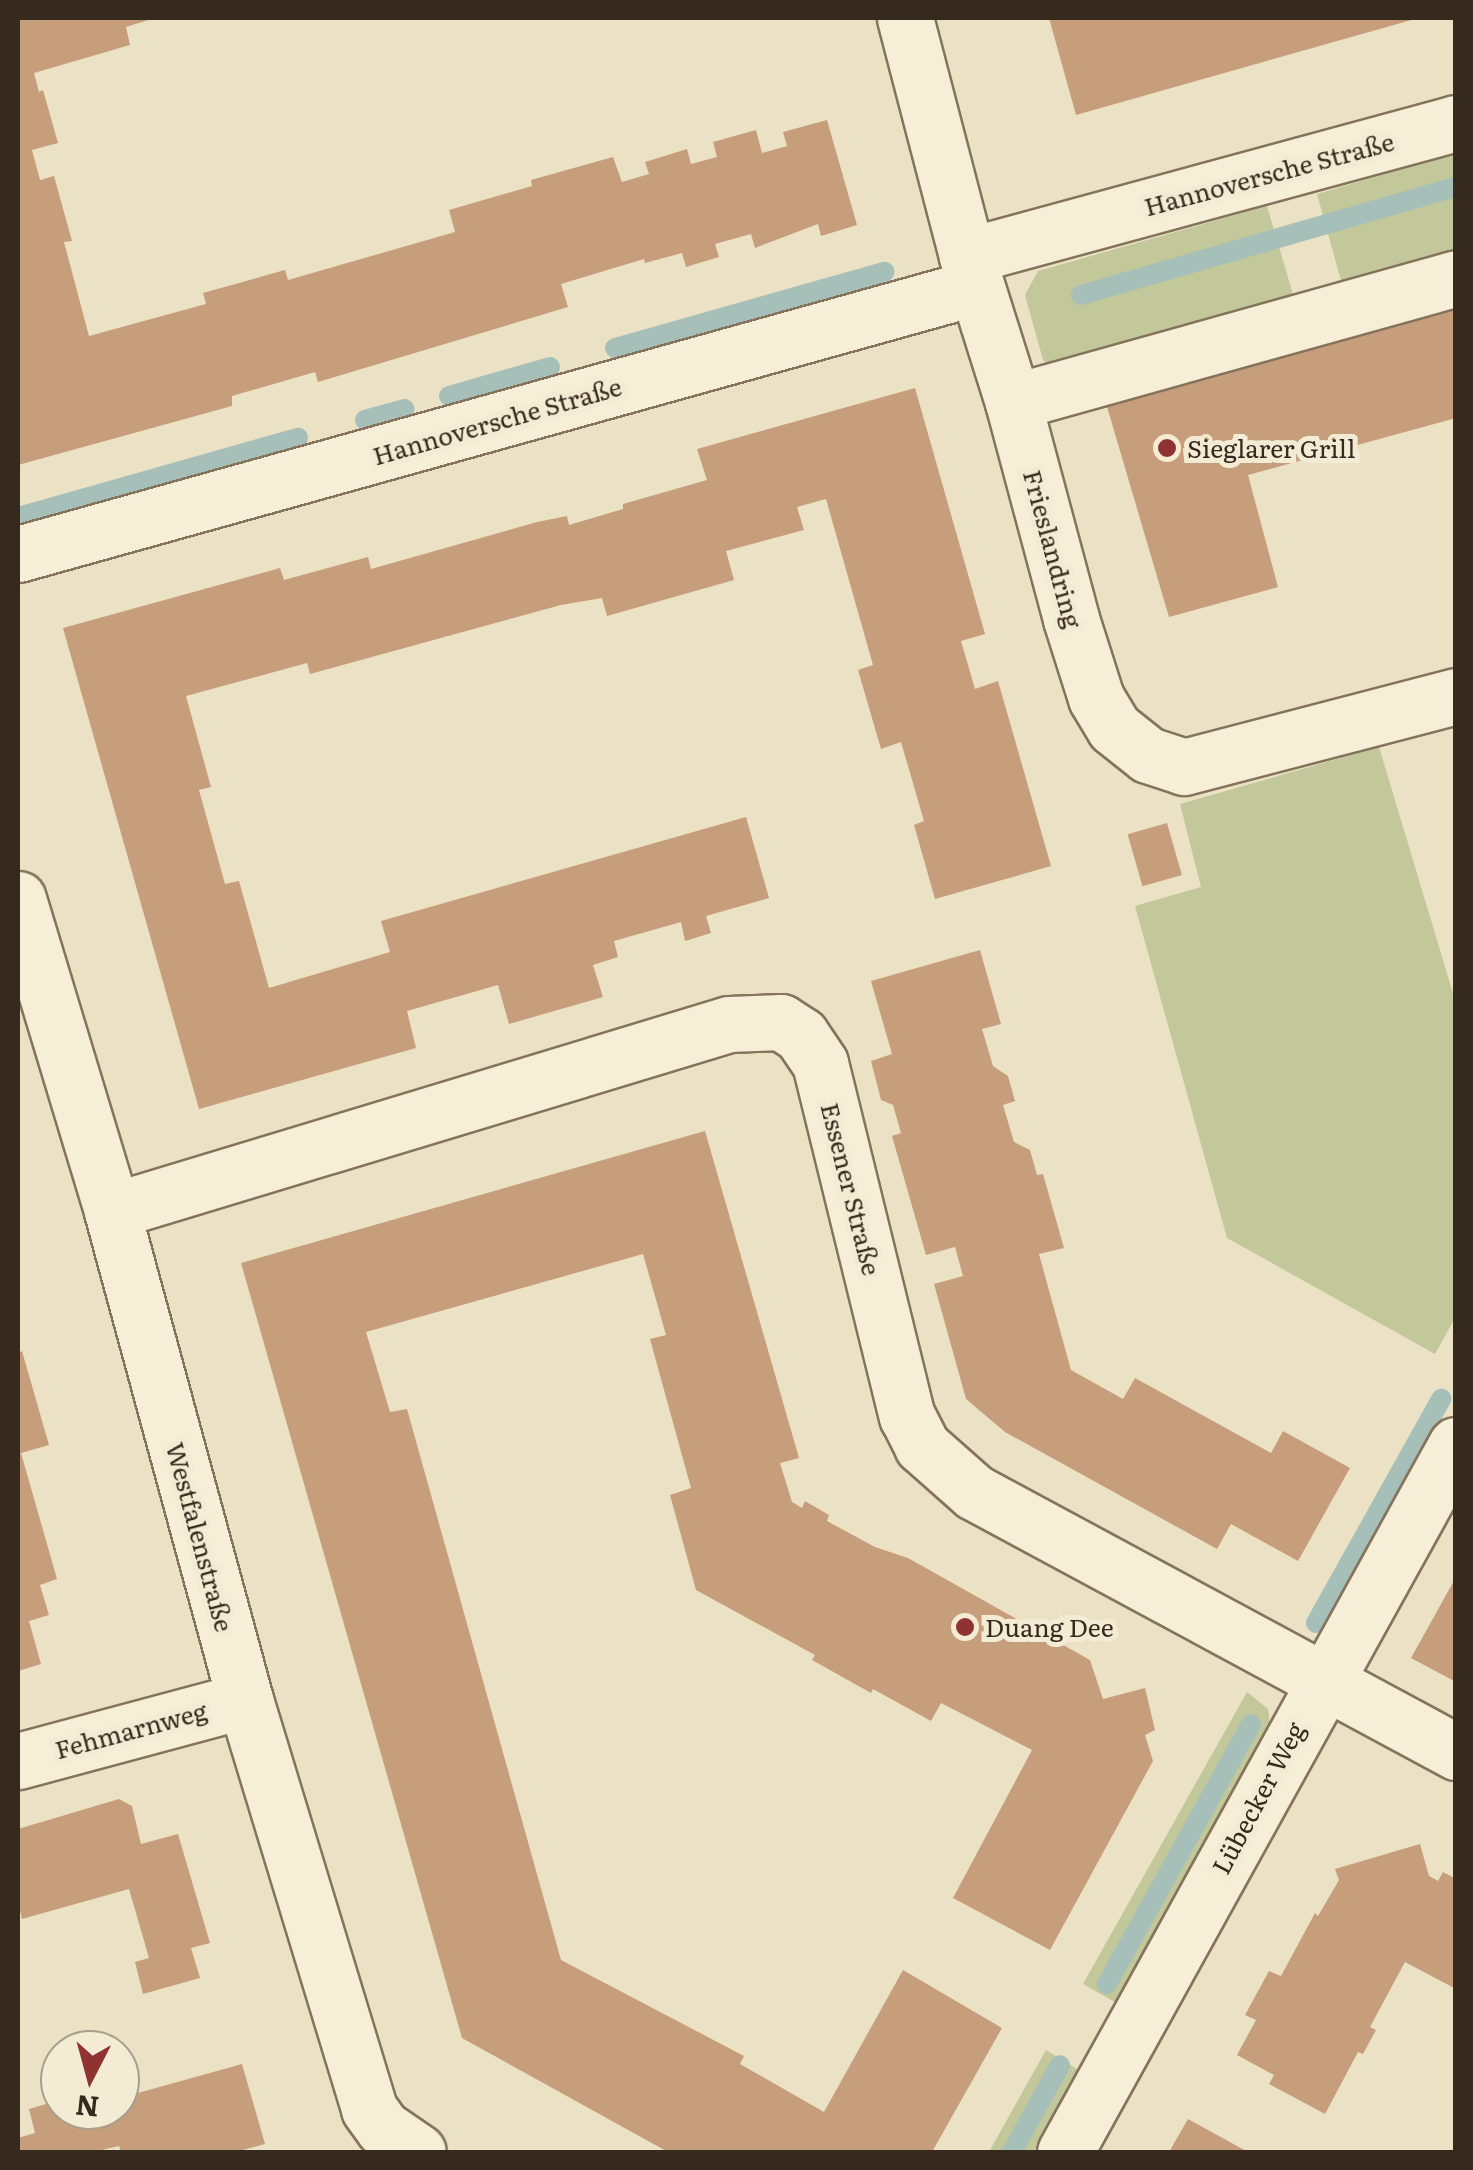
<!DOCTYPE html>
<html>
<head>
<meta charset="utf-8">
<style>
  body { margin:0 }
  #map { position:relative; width:1473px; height:2170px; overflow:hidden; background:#ebe1c4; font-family:Literata,serif }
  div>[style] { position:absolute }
  .green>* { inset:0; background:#c2c899 }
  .stream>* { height:20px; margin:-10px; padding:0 10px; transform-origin:10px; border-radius:10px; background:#a6bfb8 }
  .building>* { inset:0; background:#c79e7c; transform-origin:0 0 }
  .roads { filter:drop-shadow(2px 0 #85735c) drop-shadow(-2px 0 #85735c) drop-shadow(0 2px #85735c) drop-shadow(0 -2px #85735c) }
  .street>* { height:55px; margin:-27.5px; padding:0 27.5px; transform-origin:27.5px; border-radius:27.5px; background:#f6eed7 }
  .dots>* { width:28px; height:28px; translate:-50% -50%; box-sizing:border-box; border:5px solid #f3ebd3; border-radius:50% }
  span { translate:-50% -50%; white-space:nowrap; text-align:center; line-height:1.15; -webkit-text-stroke:10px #f3ebd3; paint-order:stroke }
  .street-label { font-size:25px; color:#362a1f }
  .poi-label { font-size:25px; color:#362a1f }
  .left { translate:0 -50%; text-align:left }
  .frame { position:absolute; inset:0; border:20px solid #362a1f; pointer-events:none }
  .north { position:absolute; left:40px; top:2030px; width:100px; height:100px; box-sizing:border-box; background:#f3ebd3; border:2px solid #a79e8b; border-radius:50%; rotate:186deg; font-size:28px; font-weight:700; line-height:40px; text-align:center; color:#362a1f }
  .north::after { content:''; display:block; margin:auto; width:35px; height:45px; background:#903230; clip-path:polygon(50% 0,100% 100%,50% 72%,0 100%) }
</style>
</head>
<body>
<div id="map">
  <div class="green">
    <i style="clip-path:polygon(1455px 153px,1455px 263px,1345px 295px,1317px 194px)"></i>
    <i style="clip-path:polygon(1267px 206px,1297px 308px,1049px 366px,1043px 360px,1025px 295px,1038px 271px)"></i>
    <i style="clip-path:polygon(1379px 747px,1455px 1000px,1455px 1318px,1435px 1354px,1227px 1238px,1135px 906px,1201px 887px,1180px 804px)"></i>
    <i style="clip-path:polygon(1247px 1692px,1268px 1709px,1270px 1724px,1262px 1744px,1118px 2004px,1083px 1984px)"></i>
    <i style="clip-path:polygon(1046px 2050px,1080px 2071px,1034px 2152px,989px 2152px)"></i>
  </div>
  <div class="stream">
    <i style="left:1081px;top:295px;width:390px;rotate:-16.1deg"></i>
    <i style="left:615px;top:348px;width:280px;rotate:-15.8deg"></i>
    <i style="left:449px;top:396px;width:105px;rotate:-16deg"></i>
    <i style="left:365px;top:420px;width:41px;rotate:-15.4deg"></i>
    <i style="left:18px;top:517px;width:291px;rotate:-15.8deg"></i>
    <i style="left:1316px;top:1623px;width:257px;rotate:-60.8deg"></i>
    <i style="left:1107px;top:1984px;width:297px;rotate:-61deg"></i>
    <i style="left:1012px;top:2152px;width:99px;rotate:-61.1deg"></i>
  </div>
  <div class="building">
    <i style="clip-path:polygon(18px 18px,155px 18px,126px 27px,130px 45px,34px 73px,39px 92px,43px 90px,58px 143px,32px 150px,40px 180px,54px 176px,72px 241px,64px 242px,89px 336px,206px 304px,203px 293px,285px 270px,288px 280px,455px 232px,449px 210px,532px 186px,531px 180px,613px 157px,622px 182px,649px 174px,645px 162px,687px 149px,691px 164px,717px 157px,713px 142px,756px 130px,762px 153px,787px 146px,783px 132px,827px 120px,857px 225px,821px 236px,818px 224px,755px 248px,751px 234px,715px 244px,719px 257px,686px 267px,682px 253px,645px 263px,644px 259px,561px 284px,568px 307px,318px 382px,315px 372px,232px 396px,232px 406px,18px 465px)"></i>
    <i style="clip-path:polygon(1049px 18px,1415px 18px,1415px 19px,1076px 115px)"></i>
    <i style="clip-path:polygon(1456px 297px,1456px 418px,1248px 475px,1278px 587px,1169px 617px,1105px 400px)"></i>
    <i style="clip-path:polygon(915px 388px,985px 634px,961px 641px,975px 689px,998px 681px,1051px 866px,935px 899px,914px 825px,924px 821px,901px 742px,881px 749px,858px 670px,873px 665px,826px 499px,797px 507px,804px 530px,726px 551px,734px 580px,607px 616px,602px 598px,561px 605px,310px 674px,307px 663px,186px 696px,211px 787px,199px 790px,225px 884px,239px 881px,269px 988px,390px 952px,381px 921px,746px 817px,769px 898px,706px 916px,711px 933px,685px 941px,681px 922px,614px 941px,618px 957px,593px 965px,603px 997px,509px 1024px,498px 985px,407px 1011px,416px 1048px,199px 1109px,63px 628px,280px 568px,284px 580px,368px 557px,371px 569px,537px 522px,567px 516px,569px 525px,623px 509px,623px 504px,707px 480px,697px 449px)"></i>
    <i style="left:1167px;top:823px;width:54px;height:41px;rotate:74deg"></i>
    <i style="clip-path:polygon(980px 950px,1001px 1024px,982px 1029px,993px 1066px,1008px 1076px,1015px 1101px,1003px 1105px,1014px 1142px,1030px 1150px,1037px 1175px,1043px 1174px,1064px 1248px,1039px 1254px,1071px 1370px,1123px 1399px,1135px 1378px,1271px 1453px,1283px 1431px,1350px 1468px,1298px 1561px,1231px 1524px,1217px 1549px,1005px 1432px,966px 1399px,934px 1284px,963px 1276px,955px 1247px,926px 1255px,892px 1136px,901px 1133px,893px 1105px,881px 1100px,871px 1061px,892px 1054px,871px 981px)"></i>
    <i style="clip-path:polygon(705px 1131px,799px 1458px,780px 1463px,792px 1502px,802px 1508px,805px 1501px,829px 1515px,827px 1521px,875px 1547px,908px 1558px,1090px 1660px,1103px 1699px,1145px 1688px,1155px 1730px,1145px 1735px,1153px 1761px,1050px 1950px,953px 1898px,1032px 1750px,941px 1703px,931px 1721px,873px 1689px,871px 1693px,812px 1660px,815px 1655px,696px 1590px,670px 1495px,691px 1488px,650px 1339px,666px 1335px,643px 1254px,366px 1332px,390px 1412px,407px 1409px,561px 1960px,744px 2056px,740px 2064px,824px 2112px,903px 1970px,1002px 2028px,932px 2152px,668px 2152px,462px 2038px,241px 1263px)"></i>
    <i style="clip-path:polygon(22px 1351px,49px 1445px,21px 1453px,57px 1579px,40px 1585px,49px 1615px,29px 1621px,41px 1664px,18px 1671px,18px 1353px)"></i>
    <i style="clip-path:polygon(1456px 1577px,1456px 1682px,1411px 1658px)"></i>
    <i style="clip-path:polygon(119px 1799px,132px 1806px,141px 1844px,178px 1834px,210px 1943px,191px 1948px,200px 1978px,143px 1994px,135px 1962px,149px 1958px,129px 1889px,22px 1919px,18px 1901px,18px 1829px)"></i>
    <i style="clip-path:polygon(1420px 1844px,1429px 1876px,1438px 1881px,1443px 1872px,1456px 1879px,1456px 1989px,1405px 1962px,1370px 2027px,1376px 2030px,1363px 2054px,1358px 2052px,1325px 2114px,1269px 2084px,1274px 2075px,1237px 2055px,1256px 2020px,1245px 2015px,1269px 1971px,1281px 1976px,1315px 1913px,1318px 1916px,1339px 1880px,1335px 1869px)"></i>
    <i style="clip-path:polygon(242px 2064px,265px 2144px,235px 2152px,121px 2152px,119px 2146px,93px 2152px,18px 2152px,18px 2138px,35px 2133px,29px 2109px,60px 2100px,60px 2110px,120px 2110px,120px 2098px)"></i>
    <i style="clip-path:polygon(1188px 2119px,1248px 2152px,1169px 2152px)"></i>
  </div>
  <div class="roads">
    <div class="street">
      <i style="left:905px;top:18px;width:246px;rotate:75.4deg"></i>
      <i style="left:967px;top:256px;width:153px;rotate:72.5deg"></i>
      <i style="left:1013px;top:402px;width:225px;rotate:75deg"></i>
      <i style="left:1071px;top:619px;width:83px;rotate:72.4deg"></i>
      <i style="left:1096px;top:698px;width:35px;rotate:59deg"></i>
      <i style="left:1114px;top:728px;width:43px;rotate:38.5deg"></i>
      <i style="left:1148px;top:755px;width:38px;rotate:18deg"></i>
      <i style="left:1184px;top:767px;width:281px;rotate:-14.6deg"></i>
      <i style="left:967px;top:256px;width:507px;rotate:-15.22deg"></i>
      <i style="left:1013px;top:402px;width:460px;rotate:-15.6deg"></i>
      <i style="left:18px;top:554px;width:995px;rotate:-15.57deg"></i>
      <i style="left:18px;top:899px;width:326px;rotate:73.2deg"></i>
      <i style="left:112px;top:1211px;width:507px;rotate:74.78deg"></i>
      <i style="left:245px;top:1700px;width:427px;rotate:73.1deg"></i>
      <i style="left:369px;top:2109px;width:24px;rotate:54deg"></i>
      <i style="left:383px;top:2128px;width:42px;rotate:34.4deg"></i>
      <i style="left:112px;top:1211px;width:645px;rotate:-16.86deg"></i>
      <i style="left:729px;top:1024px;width:52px;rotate:-2.2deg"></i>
      <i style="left:781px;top:1022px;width:24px;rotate:33deg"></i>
      <i style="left:801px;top:1035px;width:34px;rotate:56deg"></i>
      <i style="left:820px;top:1063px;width:364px;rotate:76.2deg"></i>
      <i style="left:907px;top:1416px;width:34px;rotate:63deg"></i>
      <i style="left:922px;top:1446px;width:69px;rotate:41.5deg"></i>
      <i style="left:974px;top:1492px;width:548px;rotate:28.34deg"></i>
      <i style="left:18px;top:1761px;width:235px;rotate:-15deg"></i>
      <i style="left:1065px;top:2152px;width:808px;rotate:-61.06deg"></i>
    </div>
  </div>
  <div class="dots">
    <i style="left:1167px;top:448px;background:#903230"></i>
    <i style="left:965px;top:1627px;background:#903230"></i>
  </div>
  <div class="street-label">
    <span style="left:1269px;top:174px;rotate:-15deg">Hannoversche Straße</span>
    <span style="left:497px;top:421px;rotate:-16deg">Hannoversche Straße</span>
    <span style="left:1053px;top:549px;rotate:75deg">Frieslandring</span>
    <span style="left:851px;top:1189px;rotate:76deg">Essener Straße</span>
    <span style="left:200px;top:1537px;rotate:75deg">Westfalenstraße</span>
    <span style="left:131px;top:1730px;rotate:-15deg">Fehmarnweg</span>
    <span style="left:1258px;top:1798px;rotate:-62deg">Lübecker Weg</span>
  </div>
  <div class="poi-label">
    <span class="left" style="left:1187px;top:448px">Sieglarer Grill</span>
    <span class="left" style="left:985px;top:1627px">Duang Dee</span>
  </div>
  <div class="frame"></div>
  <div class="north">N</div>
</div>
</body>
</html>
